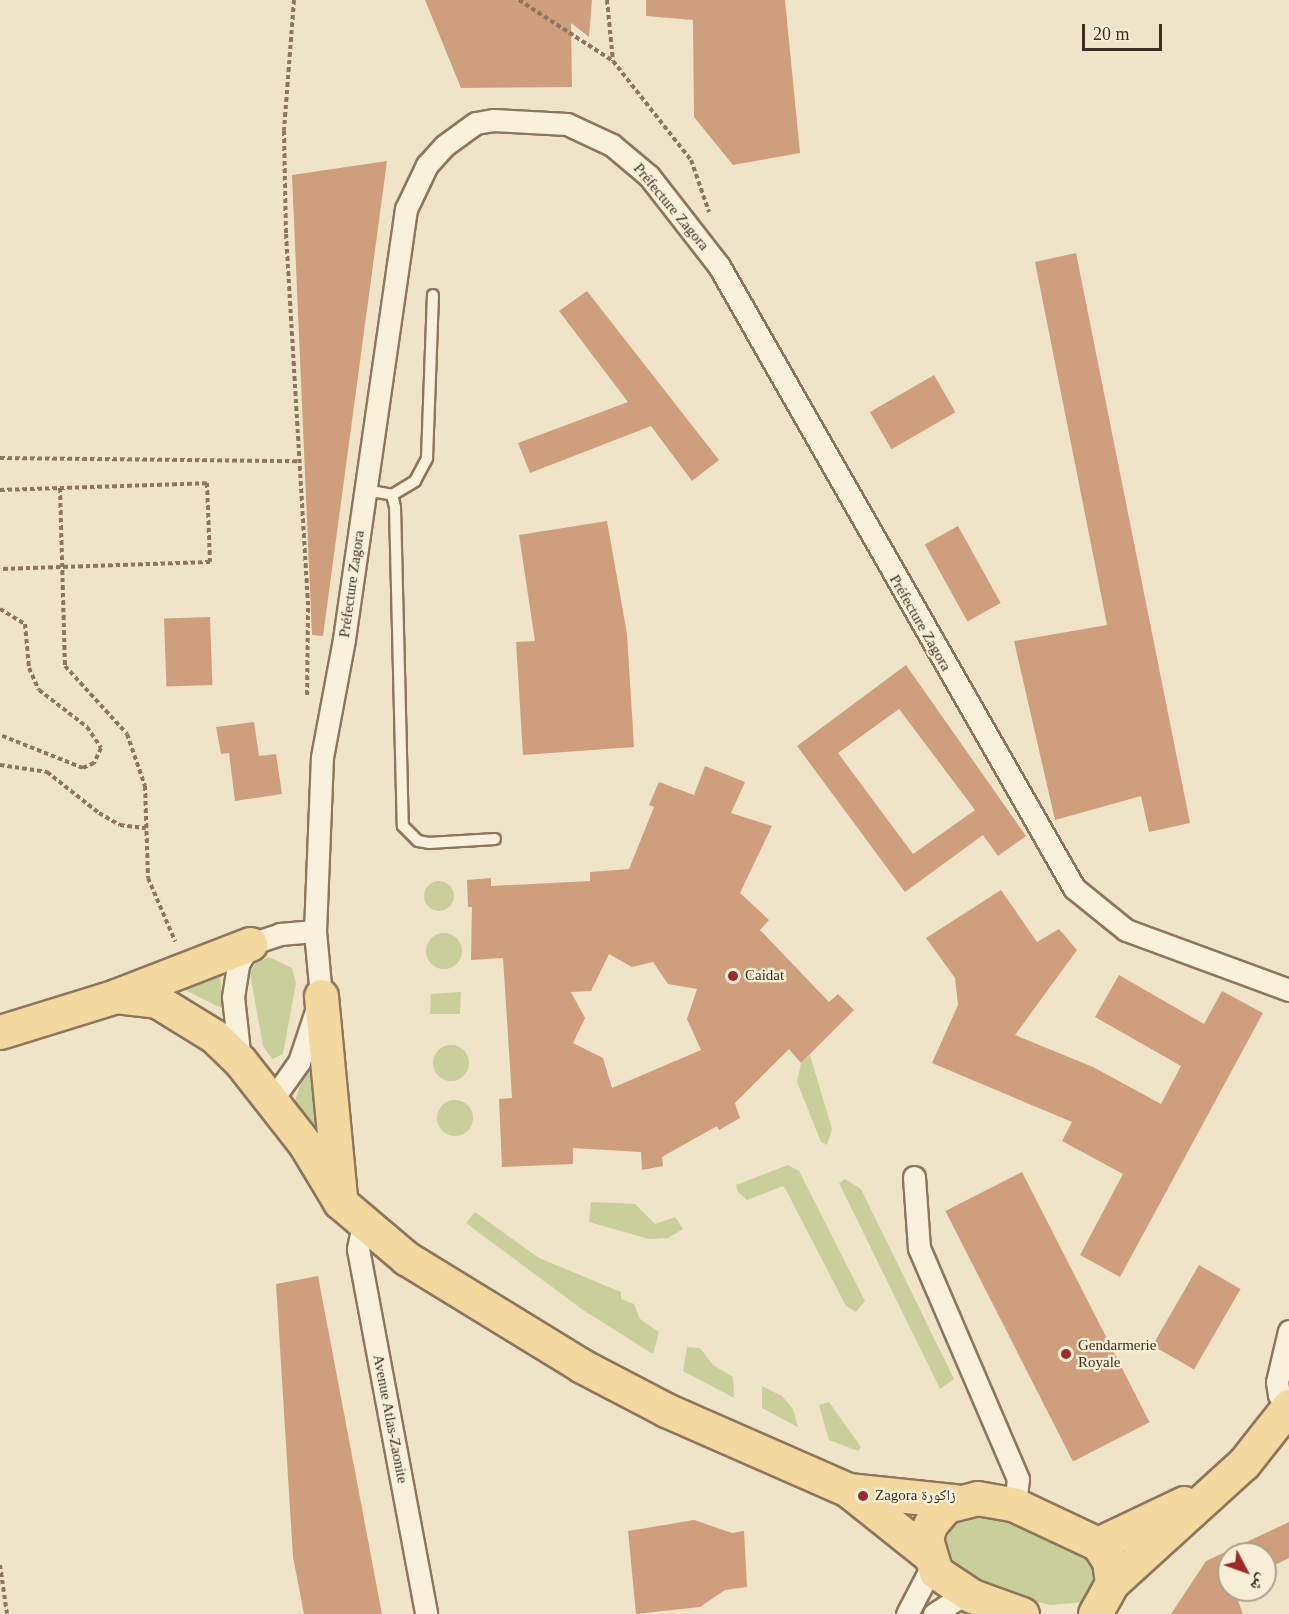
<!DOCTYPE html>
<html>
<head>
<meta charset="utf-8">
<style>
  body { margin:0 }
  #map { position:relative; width:1289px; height:1614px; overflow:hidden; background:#f0e4c8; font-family:"Times New Roman","Noto Naskh Arabic",serif }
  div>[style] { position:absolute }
  .green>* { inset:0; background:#c9cf9b }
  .round { border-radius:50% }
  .building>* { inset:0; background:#cf9f7d; transform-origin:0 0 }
  .path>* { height:4px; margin-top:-2px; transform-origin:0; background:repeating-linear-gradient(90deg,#8d765c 0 4.5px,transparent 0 7.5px) }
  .roads { filter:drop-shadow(2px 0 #8d765c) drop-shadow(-2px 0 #8d765c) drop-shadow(0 2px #8d765c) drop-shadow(0 -2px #8d765c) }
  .service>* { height:10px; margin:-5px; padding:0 5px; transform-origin:5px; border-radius:5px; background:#faf1dc }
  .minor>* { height:21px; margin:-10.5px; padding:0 10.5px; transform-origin:10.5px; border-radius:10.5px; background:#faf1dc }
  .primary>* { height:33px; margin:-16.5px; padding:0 16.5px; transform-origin:16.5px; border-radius:16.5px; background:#f3d9a0 }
  .dots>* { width:16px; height:16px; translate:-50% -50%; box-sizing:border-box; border:3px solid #f7eed8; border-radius:50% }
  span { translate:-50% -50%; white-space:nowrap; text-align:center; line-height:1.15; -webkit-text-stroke:4.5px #f7eed8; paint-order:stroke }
  .street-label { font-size:15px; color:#3d2e20 }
  .poi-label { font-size:15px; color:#3d2e20 }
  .left { translate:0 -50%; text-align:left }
  .north { position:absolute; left:1217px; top:1542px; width:60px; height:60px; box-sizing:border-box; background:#f7eed8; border:2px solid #ada18e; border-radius:50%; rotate:131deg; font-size:16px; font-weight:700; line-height:24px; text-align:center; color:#3d2e20 }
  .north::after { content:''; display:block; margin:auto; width:21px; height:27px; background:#9e2a2b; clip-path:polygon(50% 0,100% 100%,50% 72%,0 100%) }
  .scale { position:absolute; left:1082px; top:24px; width:80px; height:27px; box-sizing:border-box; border:3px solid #3d2e20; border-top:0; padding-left:8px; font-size:18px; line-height:21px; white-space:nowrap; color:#3d2e20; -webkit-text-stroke:4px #f7eed8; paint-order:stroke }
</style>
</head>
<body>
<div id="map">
  <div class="green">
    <i class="round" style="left:424px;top:881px;width:30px;height:30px"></i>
    <i class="round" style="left:426px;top:933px;width:36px;height:36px"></i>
    <i style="clip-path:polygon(269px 957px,292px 968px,296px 983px,283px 1054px,272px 1059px,263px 1046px,250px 973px,256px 963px)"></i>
    <i style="clip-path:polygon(220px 971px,223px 1009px,183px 989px,183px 985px)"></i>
    <i style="clip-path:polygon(461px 992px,460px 1014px,430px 1014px,431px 994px)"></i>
    <i class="round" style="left:433px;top:1045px;width:36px;height:36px"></i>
    <i style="clip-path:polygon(810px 1055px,832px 1129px,827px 1145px,821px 1142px,797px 1082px,801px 1063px)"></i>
    <i style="clip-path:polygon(309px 1057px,313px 1060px,319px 1130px,295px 1101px)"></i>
    <i class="round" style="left:437px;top:1100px;width:36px;height:36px"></i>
    <i style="clip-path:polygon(788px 1165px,799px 1171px,865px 1301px,856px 1312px,846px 1306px,786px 1190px,783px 1186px,747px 1200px,738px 1192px,736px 1185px)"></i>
    <i style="clip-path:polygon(845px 1179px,861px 1189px,954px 1379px,940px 1389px,839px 1183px)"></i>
    <i style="clip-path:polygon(591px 1202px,635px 1204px,655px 1224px,675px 1217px,683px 1229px,668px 1238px,649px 1239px,589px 1222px)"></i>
    <i style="clip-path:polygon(475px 1212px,539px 1258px,621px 1292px,621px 1299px,634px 1304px,640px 1319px,659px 1332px,653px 1354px,583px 1310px,466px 1223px)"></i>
    <i style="clip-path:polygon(687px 1347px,700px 1348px,713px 1365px,733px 1377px,734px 1398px,683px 1371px)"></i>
    <i style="clip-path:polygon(762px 1386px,782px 1396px,793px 1409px,798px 1427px,762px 1408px)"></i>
    <i style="clip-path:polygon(829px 1402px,861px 1447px,858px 1451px,829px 1440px,819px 1405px)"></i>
    <i style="clip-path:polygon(994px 1517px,1010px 1519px,1087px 1556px,1098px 1579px,1085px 1602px,1051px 1605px,1019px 1598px,993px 1589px,954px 1564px,946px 1539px,955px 1523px,971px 1516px)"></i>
  </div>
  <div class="building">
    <i style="clip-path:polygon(425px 0,592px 0,589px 37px,571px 23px,572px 87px,461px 88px)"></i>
    <i style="clip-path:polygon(646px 0,785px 0,800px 153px,733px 165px,694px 117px,693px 20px,646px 16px)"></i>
    <i style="clip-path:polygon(387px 161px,323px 636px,312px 635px,292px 175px)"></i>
    <i style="clip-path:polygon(1076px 253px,1190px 823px,1149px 832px,1141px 796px,1055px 820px,1014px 641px,1107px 625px,1035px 262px)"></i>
    <i style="clip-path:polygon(587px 291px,719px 460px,692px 481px,651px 426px,530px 473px,518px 443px,628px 402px,559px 311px)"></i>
    <i style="left:934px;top:375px;width:43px;height:74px;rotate:60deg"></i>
    <i style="clip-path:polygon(607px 521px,627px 634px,634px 747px,523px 755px,516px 642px,535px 641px,519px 535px)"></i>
    <i style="left:958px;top:526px;width:88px;height:38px;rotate:61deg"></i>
    <i style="left:210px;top:617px;width:68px;height:46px;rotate:88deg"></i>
    <i style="clip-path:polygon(evenodd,906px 665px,1026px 836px,998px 856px,983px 835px,905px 892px,797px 746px,906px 665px,899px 709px,975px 810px,913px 854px,838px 753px,899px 709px)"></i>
    <i style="clip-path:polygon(254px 722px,259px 756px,276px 754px,282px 794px,235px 801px,229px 753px,221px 754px,216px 727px)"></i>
    <i style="clip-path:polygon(evenodd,705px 766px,745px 782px,731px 813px,772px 826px,740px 893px,769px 920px,760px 930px,829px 1002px,838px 994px,854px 1010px,801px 1063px,789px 1049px,735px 1103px,740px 1118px,719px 1130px,717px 1126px,662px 1157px,663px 1166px,642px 1170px,641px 1152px,573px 1148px,573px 1164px,502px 1167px,499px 1099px,512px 1098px,503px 958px,471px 960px,472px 907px,468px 907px,467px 880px,491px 878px,491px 886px,590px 881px,590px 872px,629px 869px,654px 807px,649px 805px,659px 782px,694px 795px,705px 766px,609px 954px,632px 967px,653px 962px,668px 984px,697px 989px,687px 1019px,701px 1050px,612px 1088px,603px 1058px,573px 1043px,585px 1018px,571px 992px,591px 991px,609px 954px)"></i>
    <i style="clip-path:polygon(1001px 890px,1037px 942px,1059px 929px,1077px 950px,1015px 1035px,1093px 1067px,1161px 1104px,1181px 1066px,1095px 1017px,1119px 975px,1204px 1024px,1222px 991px,1263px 1013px,1120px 1277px,1080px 1255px,1123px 1174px,1062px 1141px,1072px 1122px,932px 1063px,958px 1005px,955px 978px,926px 938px)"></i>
    <i style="left:1022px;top:1172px;width:281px;height:86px;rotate:63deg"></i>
    <i style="left:1199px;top:1265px;width:48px;height:93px;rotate:30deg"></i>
    <i style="clip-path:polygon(318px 1276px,382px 1614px,304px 1614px,293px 1557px,276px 1284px)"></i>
    <i style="clip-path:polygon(694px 1520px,732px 1533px,744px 1531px,747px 1587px,725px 1590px,700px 1607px,636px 1614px,628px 1531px)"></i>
    <i style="clip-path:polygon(1289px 1522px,1289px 1558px,1265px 1570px,1265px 1554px,1229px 1554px,1225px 1590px,1234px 1590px,1243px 1614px,1171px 1614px,1206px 1561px)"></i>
  </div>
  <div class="path">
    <i style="left:294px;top:0;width:131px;rotate:94.4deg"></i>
    <i style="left:284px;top:131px;width:103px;rotate:88.9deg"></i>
    <i style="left:286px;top:234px;width:375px;rotate:86.6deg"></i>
    <i style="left:308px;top:608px;width:89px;rotate:90.6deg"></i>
    <i style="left:519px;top:0;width:112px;rotate:33deg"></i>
    <i style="left:607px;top:0;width:61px;rotate:84.4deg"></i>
    <i style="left:613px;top:61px;width:126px;rotate:51.8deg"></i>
    <i style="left:691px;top:160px;width:55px;rotate:70.9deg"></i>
    <i style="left:0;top:458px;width:299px;rotate:0.6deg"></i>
    <i style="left:60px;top:488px;width:178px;rotate:88.4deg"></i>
    <i style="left:65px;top:666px;width:92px;rotate:47.6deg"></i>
    <i style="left:127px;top:734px;width:55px;rotate:70.9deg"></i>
    <i style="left:145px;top:786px;width:92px;rotate:88.1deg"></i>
    <i style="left:148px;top:878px;width:69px;rotate:66.8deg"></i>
    <i style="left:0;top:490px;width:207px;rotate:-1.9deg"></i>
    <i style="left:207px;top:483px;width:79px;rotate:87.8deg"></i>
    <i style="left:210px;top:562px;width:210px;rotate:178.1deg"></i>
    <i style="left:0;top:609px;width:29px;rotate:31deg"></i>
    <i style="left:25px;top:624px;width:44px;rotate:84.8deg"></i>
    <i style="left:29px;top:668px;width:24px;rotate:66deg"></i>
    <i style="left:39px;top:690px;width:61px;rotate:37.6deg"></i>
    <i style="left:87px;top:727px;width:25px;rotate:56deg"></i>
    <i style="left:101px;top:748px;width:17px;rotate:115deg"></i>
    <i style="left:94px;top:763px;width:12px;rotate:156deg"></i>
    <i style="left:83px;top:768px;width:89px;rotate:-158.3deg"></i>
    <i style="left:0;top:765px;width:48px;rotate:8.5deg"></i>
    <i style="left:47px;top:772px;width:66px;rotate:38.3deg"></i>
    <i style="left:99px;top:813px;width:24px;rotate:30deg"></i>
    <i style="left:120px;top:825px;width:26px;rotate:7deg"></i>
    <i style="left:0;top:1565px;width:49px;rotate:81.9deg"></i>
  </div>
  <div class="roads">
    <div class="service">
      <i style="left:365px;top:490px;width:27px;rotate:10deg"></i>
      <i style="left:392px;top:495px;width:12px;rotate:76deg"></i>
      <i style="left:395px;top:507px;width:319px;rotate:88.6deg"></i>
      <i style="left:403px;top:826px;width:21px;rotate:45deg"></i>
      <i style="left:418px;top:841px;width:11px;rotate:10deg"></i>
      <i style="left:429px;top:843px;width:66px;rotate:-3.5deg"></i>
      <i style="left:392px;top:495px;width:27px;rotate:-31deg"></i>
      <i style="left:415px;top:481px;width:26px;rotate:-62deg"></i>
      <i style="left:427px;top:458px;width:163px;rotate:-87.9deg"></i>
    </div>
    <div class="minor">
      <i style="left:240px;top:1061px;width:64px;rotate:-96.2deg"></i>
      <i style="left:233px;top:997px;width:33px;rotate:-81deg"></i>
      <i style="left:238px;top:964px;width:23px;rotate:-59deg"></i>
      <i style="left:250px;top:944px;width:32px;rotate:-18deg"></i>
      <i style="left:280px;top:934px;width:35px;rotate:-5deg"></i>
      <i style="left:272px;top:1100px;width:47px;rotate:-54.6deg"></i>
      <i style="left:299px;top:1062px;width:70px;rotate:-71.6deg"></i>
      <i style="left:321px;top:996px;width:65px;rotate:-95.3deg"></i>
      <i style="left:315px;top:931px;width:174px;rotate:-87.7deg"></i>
      <i style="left:322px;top:757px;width:120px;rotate:-79.4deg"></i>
      <i style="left:344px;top:639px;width:434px;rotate:-81.8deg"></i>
      <i style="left:406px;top:209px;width:49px;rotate:-64.5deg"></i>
      <i style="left:427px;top:165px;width:25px;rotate:-48deg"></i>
      <i style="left:444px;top:146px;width:39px;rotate:-36deg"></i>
      <i style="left:476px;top:123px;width:17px;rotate:-10deg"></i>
      <i style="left:493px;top:120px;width:74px;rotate:3.1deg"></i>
      <i style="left:567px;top:124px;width:50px;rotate:25deg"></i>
      <i style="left:612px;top:145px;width:48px;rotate:40deg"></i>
      <i style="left:649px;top:176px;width:114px;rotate:52.1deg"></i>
      <i style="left:719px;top:266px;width:716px;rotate:60.28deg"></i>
      <i style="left:1074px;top:888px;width:67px;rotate:38.9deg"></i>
      <i style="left:1126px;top:930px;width:174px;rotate:20.2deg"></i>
      <i style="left:914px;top:1177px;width:71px;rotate:86deg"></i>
      <i style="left:919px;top:1248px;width:251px;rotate:66.8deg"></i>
      <i style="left:1018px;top:1479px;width:26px;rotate:97deg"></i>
      <i style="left:363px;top:1225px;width:25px;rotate:102deg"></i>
      <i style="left:358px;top:1249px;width:371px;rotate:79.4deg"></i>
      <i style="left:1289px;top:1331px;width:52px;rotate:103.2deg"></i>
      <i style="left:1277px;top:1382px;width:13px;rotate:81deg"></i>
      <i style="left:1279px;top:1395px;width:15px;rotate:48deg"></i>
      <i style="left:907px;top:1614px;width:54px;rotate:-62.5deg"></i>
      <i style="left:934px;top:1614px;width:27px;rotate:-33deg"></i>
      <i style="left:957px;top:1599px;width:15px;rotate:-11deg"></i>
    </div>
    <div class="primary">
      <i style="left:116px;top:996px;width:144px;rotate:-21.2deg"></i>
      <i style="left:321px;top:996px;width:202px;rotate:84.6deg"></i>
      <i style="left:0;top:1032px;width:121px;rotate:-17.2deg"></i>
      <i style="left:116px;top:996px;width:41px;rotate:7deg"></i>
      <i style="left:157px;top:1001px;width:67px;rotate:31.6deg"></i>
      <i style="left:214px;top:1036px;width:36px;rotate:44deg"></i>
      <i style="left:240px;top:1061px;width:105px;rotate:51.9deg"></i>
      <i style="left:305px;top:1144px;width:68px;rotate:58.9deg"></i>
      <i style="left:340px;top:1202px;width:87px;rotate:40.3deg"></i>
      <i style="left:406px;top:1258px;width:206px;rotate:31.5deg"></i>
      <i style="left:582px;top:1366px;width:95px;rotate:27.6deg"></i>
      <i style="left:666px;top:1410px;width:199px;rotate:23.7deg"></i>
      <i style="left:848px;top:1490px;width:101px;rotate:38.6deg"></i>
      <i style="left:848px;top:1490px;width:108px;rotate:5.9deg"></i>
      <i style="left:1098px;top:1544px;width:95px;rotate:-25.5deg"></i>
      <i style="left:1112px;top:1583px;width:178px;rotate:-42.3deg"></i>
      <i style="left:1244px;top:1463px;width:73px;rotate:-51.7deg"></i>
      <i style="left:1022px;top:1614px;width:53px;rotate:-160.2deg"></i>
      <i style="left:972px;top:1596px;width:43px;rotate:-146.3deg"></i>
      <i style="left:936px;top:1572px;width:34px;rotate:-107deg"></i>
      <i style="left:926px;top:1539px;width:15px;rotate:-74deg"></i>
      <i style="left:930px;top:1525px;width:25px;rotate:-50deg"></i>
      <i style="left:946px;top:1506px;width:32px;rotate:-14deg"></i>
      <i style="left:977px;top:1498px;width:39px;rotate:10deg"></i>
      <i style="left:1015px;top:1505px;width:92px;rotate:25.2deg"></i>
      <i style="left:1098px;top:1544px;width:20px;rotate:57deg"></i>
      <i style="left:1109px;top:1561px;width:22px;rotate:82deg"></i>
      <i style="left:1112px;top:1583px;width:35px;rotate:119deg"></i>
    </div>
  </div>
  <div class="dots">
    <i style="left:733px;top:976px;background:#9e2a2b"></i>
    <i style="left:1066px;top:1354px;background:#9e2a2b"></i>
    <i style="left:863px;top:1496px;background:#9e2a2b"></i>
  </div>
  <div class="street-label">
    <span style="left:671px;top:207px;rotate:50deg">Préfecture Zagora</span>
    <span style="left:352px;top:584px;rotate:-82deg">Préfecture Zagora</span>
    <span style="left:920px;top:623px;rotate:60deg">Préfecture Zagora</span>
    <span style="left:390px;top:1419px;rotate:79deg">Avenue Atlas-Zaonite</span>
  </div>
  <div class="poi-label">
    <span class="left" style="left:745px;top:976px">Caidat</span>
    <span class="left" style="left:1078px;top:1354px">Gendarmerie<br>Royale</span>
    <span class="left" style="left:875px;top:1496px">Zagora زاكورة</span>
  </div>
  <div class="north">ش</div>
  <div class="scale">20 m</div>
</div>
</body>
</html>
